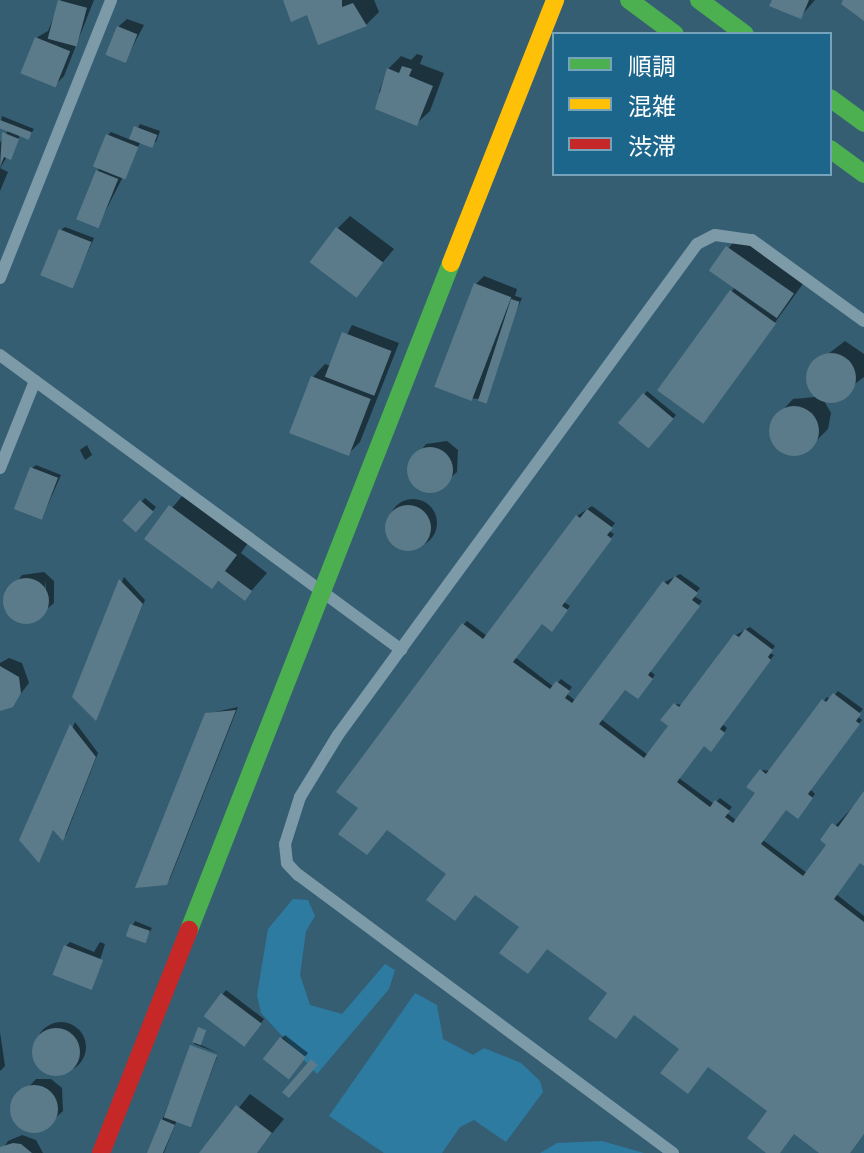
<!DOCTYPE html>
<html>
<head>
<meta charset="utf-8">
<style>
  body { margin:0 }
  #map { position:relative; width:864px; height:1153px; overflow:hidden; background:#355e73; font-family:"DejaVu Sans","Noto Sans JP",sans-serif }
  div>[style] { position:absolute }
  .green>* { inset:0; background:#2d7ba1 }
  .shadow>* { inset:0; background:#0007 }
  .round { border-radius:50% }
  .building>* { inset:0; background:#5b7b8a; transform-origin:0 0 }
  .lane>* { height:12px; margin:-6px; padding:0 6px; transform-origin:6px; border-radius:6px; background:#7c9aa7 }
  .fast>* { height:18px; margin:-9px; padding:0 9px; transform-origin:9px; border-radius:9px; background:#4caf50 }
  .slow>* { height:18px; margin:-9px; padding:0 9px; transform-origin:9px; border-radius:9px; background:#ffc107 }
  .jam>* { height:18px; margin:-9px; padding:0 9px; transform-origin:9px; border-radius:9px; background:#c62828 }
  span { translate:-50% -50%; white-space:nowrap; text-align:center; line-height:1.15; -webkit-text-stroke:7px #1c668c; paint-order:stroke }
  .legend { position:absolute; left:552px; top:32px; width:280px; height:144px; box-sizing:border-box; background:#1c668c; border:2px solid #77a3ba; margin:0; padding:10px 14px; list-style:none; font-size:24px; color:#fff }
  .legend li { display:flex; align-items:center; gap:16px; height:40px }
  .legend b { width:40px; border:2px solid #77a3ba }
</style>
</head>
<body>
<div id="map">
  <div class="green">
    <i style="clip-path:polygon(293px 899px,308px 900px,315px 916px,306px 931px,300px 975px,310px 1005px,342px 1014px,385px 964px,395px 970px,389px 989px,317px 1074px,261px 1013px,257px 995px,268px 929px)"></i>
    <i style="clip-path:polygon(415px 993px,437px 1005px,443px 1039px,473px 1055px,484px 1048px,521px 1063px,540px 1081px,543px 1092px,506px 1142px,474px 1120px,460px 1127px,442px 1153px,384px 1153px,329px 1116px)"></i>
    <i style="clip-path:polygon(602px 1141px,644px 1153px,540px 1153px,557px 1143px)"></i>
  </div>
  <div class="shadow">
    <i style="clip-path:polygon(61px 0,94px 0,64px 76px,55px 85px,36px 38px,48px 31px)"></i>
    <i style="clip-path:polygon(285px 0,374px 0,379px 12px,366px 25px,308px 13px)"></i>
    <i style="clip-path:polygon(774px 0,815px 0,801px 16px)"></i>
    <i style="clip-path:polygon(127px 19px,144px 25px,125px 61px,118px 27px)"></i>
    <i style="clip-path:polygon(417px 54px,423px 56px,420px 64px,444px 73px,430px 111px,417px 123px,379px 92px,388px 69px,401px 56px,411px 60px)"></i>
    <i style="clip-path:polygon(2px 116px,34px 129px,29px 137px,21px 134px,0 168px,8px 172px,0 191px,0 143px,9px 129px,0 126px)"></i>
    <i style="clip-path:polygon(140px 124px,160px 131px,156px 142px,141px 141px,98px 226px,98px 171px,107px 136px,111px 132px,131px 140px)"></i>
    <i style="clip-path:polygon(350px 216px,394px 249px,356px 294px,338px 228px)"></i>
    <i style="clip-path:polygon(65px 227px,94px 238px,72px 287px,61px 230px)"></i>
    <i style="clip-path:polygon(740px 234px,805px 281px,706px 418px,659px 390px,735px 287px,711px 270px)"></i>
    <i style="clip-path:polygon(484px 276px,517px 289px,515px 296px,522px 298px,479px 399px,469px 398px,476px 284px)"></i>
    <i style="clip-path:polygon(352px 325px,399px 343px,360px 442px,347px 455px,313px 377px,325px 364px,331px 366px)"></i>
    <i style="clip-path:polygon(845px 341px,864px 354px,864px 377px,831px 402px,823px 399px,831px 413px,828px 429px,815px 442px,802px 453px,780px 449px,772px 435px,780px 413px,793px 399px,816px 397px,808px 383px,811px 367px)"></i>
    <i style="clip-path:polygon(647px 391px,676px 415px,653px 443px,644px 395px)"></i>
    <i style="clip-path:polygon(447px 441px,458px 450px,457px 472px,436px 490px,422px 490px,411px 480px,409px 466px,426px 444px)"></i>
    <i style="clip-path:polygon(87px 445px,92px 455px,85px 460px,80px 450px)"></i>
    <i style="clip-path:polygon(36px 465px,61px 475px,42px 518px,32px 468px)"></i>
    <i style="clip-path:polygon(188px 489px,252px 537px,241px 553px,267px 573px,245px 598px,147px 538px)"></i>
    <i style="clip-path:polygon(145px 498px,156px 507px,141px 526px,141px 502px)"></i>
    <i class="round" style="left:389px;top:499px;width:48px;height:48px"></i>
    <i style="clip-path:polygon(592px 506px,615px 523px,609px 531px,614px 534px,564px 602px,570px 606px,555px 626px,542px 622px,515px 657px,554px 687px,561px 679px,572px 687px,567px 694px,576px 701px,665px 582px,680px 574px,700px 588px,694px 596px,702px 601px,650px 671px,655px 675px,641px 693px,625px 687px,601px 719px,648px 755px,671px 725px,675px 704px,684px 705px,736px 635px,750px 627px,775px 646px,770px 653px,774px 655px,722px 724px,727px 728px,715px 746px,704px 744px,679px 778px,714px 804px,720px 798px,732px 807px,727px 813px,737px 821px,758px 793px,761px 770px,771px 771px,827px 697px,831px 700px,838px 691px,863px 709px,857px 716px,862px 720px,810px 789px,815px 794px,801px 813px,786px 808px,763px 840px,807px 873px,829px 844px,823px 839px,864px 795px,864px 864px,860px 861px,836px 894px,864px 916px,864px 1133px,849px 1153px,822px 1153px,794px 1132px,779px 1153px,770px 1153px,770px 1111px,361px 808px,463px 625px,467px 621px,487px 636px,577px 516px)"></i>
    <i style="clip-path:polygon(44px 572px,54px 581px,54px 603px,48px 608px,45px 580px,44px 612px,33px 621px,19px 621px,8px 611px,6px 597px,22px 575px)"></i>
    <i style="clip-path:polygon(124px 577px,145px 600px,96px 718px,75px 696px)"></i>
    <i style="clip-path:polygon(9px 658px,22px 663px,29px 683px,12px 705px,0 709px,0 663px)"></i>
    <i style="clip-path:polygon(238px 707px,170px 879px,166px 883px,206px 714px)"></i>
    <i style="clip-path:polygon(75px 722px,98px 753px,66px 835px,63px 838px,54px 828px,39px 860px,39px 808px)"></i>
    <i style="clip-path:polygon(135px 921px,152px 928px,144px 942px,128px 935px)"></i>
    <i style="clip-path:polygon(70px 942px,94px 952px,100px 942px,105px 944px,91px 989px,66px 946px)"></i>
    <i style="clip-path:polygon(226px 990px,264px 1019px,248px 1041px,206px 1016px)"></i>
    <i class="round" style="left:36px;top:1022px;width:50px;height:50px"></i>
    <i style="clip-path:polygon(200px 1030px,206px 1032px,199px 1044px,218px 1053px,194px 1044px)"></i>
    <i style="clip-path:polygon(0 1032px,5px 1066px,0 1071px)"></i>
    <i style="clip-path:polygon(285px 1035px,308px 1053px,292px 1073px,281px 1039px)"></i>
    <i style="clip-path:polygon(191px 1047px,217px 1057px,193px 1121px,177px 1120px,164px 1153px,149px 1153px)"></i>
    <i style="clip-path:polygon(36px 1079px,51px 1079px,62px 1088px,63px 1111px,42px 1130px,27px 1130px,15px 1120px,12px 1105px)"></i>
    <i style="clip-path:polygon(250px 1094px,284px 1119px,256px 1153px,202px 1153px)"></i>
    <i style="clip-path:polygon(22px 1135px,36px 1140px,43px 1153px,0 1153px,8px 1141px)"></i>
  </div>
  <div class="building">
    <i style="left:58px;top:0;width:30px;height:40px;rotate:15deg"></i>
    <i style="clip-path:polygon(283px 0,342px 0,342px 7px,353px 3px,367px 26px,318px 45px,307px 15px,291px 22px)"></i>
    <i style="clip-path:polygon(772px 0,809px 0,801px 19px,769px 6px)"></i>
    <i style="clip-path:polygon(843px 0,864px 0,864px 21px,841px 4px)"></i>
    <i style="left:117px;top:26px;width:22px;height:31px;rotate:22deg"></i>
    <i style="left:35px;top:37px;width:38px;height:39px;rotate:22deg"></i>
    <i style="clip-path:polygon(402px 66px,412px 69px,409px 76px,433px 86px,417px 126px,375px 109px,387px 68px,399px 73px)"></i>
    <i style="left:0;top:120px;width:34px;height:8px;rotate:21deg"></i>
    <i style="left:134px;top:126px;width:25px;height:14px;rotate:21deg"></i>
    <i style="clip-path:polygon(2px 132px,19px 139px,11px 160px,4px 157px,0 167px)"></i>
    <i style="left:106px;top:134px;width:35px;height:35px;rotate:22deg"></i>
    <i style="left:96px;top:170px;width:24px;height:53px;rotate:22deg"></i>
    <i style="left:336px;top:227px;width:59px;height:44px;rotate:37deg"></i>
    <i style="left:59px;top:229px;width:35px;height:50px;rotate:22deg"></i>
    <i style="left:726px;top:246px;width:83px;height:30px;rotate:35deg"></i>
    <i style="left:474px;top:283px;width:40px;height:111px;rotate:21deg"></i>
    <i style="left:730px;top:290px;width:57px;height:124px;rotate:36deg"></i>
    <i style="left:511px;top:299px;width:9px;height:107px;rotate:18deg"></i>
    <i style="left:342px;top:332px;width:53px;height:48px;rotate:21deg"></i>
    <i class="round" style="left:806px;top:353px;width:50px;height:50px"></i>
    <i style="left:311px;top:376px;width:64px;height:61px;rotate:21deg"></i>
    <i style="left:643px;top:393px;width:40px;height:39px;rotate:40deg"></i>
    <i class="round" style="left:769px;top:406px;width:50px;height:50px"></i>
    <i class="round" style="left:407px;top:447px;width:46px;height:46px"></i>
    <i style="left:30px;top:467px;width:30px;height:45px;rotate:21deg"></i>
    <i style="left:140px;top:500px;width:18px;height:27px;rotate:41deg"></i>
    <i class="round" style="left:385px;top:505px;width:46px;height:46px"></i>
    <i style="clip-path:polygon(169px 505px,237px 555px,225px 571px,252px 591px,245px 601px,218px 581px,212px 589px,144px 539px)"></i>
    <i style="clip-path:polygon(587px 509px,613px 528px,607px 535px,612px 539px,562px 606px,568px 610px,552px 632px,542px 624px,513px 662px,550px 689px,556px 681px,570px 691px,565px 698px,572px 703px,663px 581px,668px 585px,675px 576px,698px 593px,692px 600px,700px 606px,648px 675px,653px 679px,638px 699px,625px 690px,599px 724px,644px 758px,668px 726px,660px 720px,674px 703px,679px 707px,734px 634px,739px 637px,745px 629px,773px 650px,768px 657px,771px 660px,720px 729px,725px 733px,711px 752px,704px 746px,677px 782px,710px 807px,715px 800px,730px 811px,725px 817px,733px 823px,755px 793px,746px 787px,760px 769px,766px 774px,822px 699px,826px 702px,833px 693px,861px 714px,856px 721px,860px 724px,808px 794px,813px 798px,798px 819px,786px 810px,761px 844px,803px 876px,826px 845px,820px 840px,832px 823px,838px 827px,864px 791px,864px 866px,860px 863px,834px 899px,864px 922px,864px 1134px,850px 1153px,819px 1153px,794px 1134px,780px 1153px,766px 1153px,747px 1138px,767px 1111px,708px 1067px,688px 1094px,660px 1073px,679px 1049px,634px 1015px,616px 1039px,588px 1019px,607px 993px,547px 949px,528px 974px,499px 953px,519px 927px,475px 895px,455px 921px,426px 900px,446px 874px,387px 830px,367px 855px,338px 834px,358px 808px,336px 792px,462px 623px,483px 639px,576px 515px,580px 518px)"></i>
    <i class="round" style="left:3px;top:578px;width:46px;height:46px"></i>
    <i style="clip-path:polygon(119px 579px,143px 604px,96px 721px,72px 697px)"></i>
    <i style="clip-path:polygon(0 666px,19px 677px,21px 693px,13px 707px,0 711px)"></i>
    <i style="clip-path:polygon(236px 710px,167px 885px,135px 888px,205px 713px)"></i>
    <i style="clip-path:polygon(70px 724px,96px 757px,63px 841px,53px 830px,39px 863px,19px 840px)"></i>
    <i style="left:130px;top:924px;width:21px;height:13px;rotate:19deg"></i>
    <i style="left:64px;top:945px;width:42px;height:32px;rotate:21deg"></i>
    <i style="left:221px;top:993px;width:51px;height:29px;rotate:37deg"></i>
    <i style="left:198px;top:1027px;width:9px;height:16px;rotate:21deg"></i>
    <i class="round" style="left:32px;top:1028px;width:48px;height:48px"></i>
    <i style="left:280px;top:1037px;width:33px;height:28px;rotate:38deg"></i>
    <i style="left:190px;top:1045px;width:29px;height:77px;rotate:20deg"></i>
    <i style="left:311px;top:1059px;width:9px;height:44px;rotate:41deg"></i>
    <i class="round" style="left:10px;top:1085px;width:48px;height:48px"></i>
    <i style="clip-path:polygon(236px 1105px,272px 1133px,257px 1153px,199px 1153px)"></i>
    <i style="clip-path:polygon(161px 1119px,175px 1125px,163px 1153px,147px 1153px)"></i>
    <i style="clip-path:polygon(13px 1143px,21px 1144px,32px 1153px,0 1153px,0 1147px)"></i>
  </div>
  <div class="lane">
    <i style="left:0;top:278px;width:299px;rotate:-68.2deg"></i>
    <i style="left:0;top:355px;width:498px;rotate:36.3deg"></i>
    <i style="left:0;top:468px;width:94px;rotate:-68.1deg"></i>
    <i style="left:673px;top:1153px;width:467px;rotate:-143.4deg"></i>
    <i style="left:298px;top:875px;width:16px;rotate:-133deg"></i>
    <i style="left:287px;top:863px;width:19px;rotate:-96deg"></i>
    <i style="left:285px;top:844px;width:49px;rotate:-72.3deg"></i>
    <i style="left:300px;top:797px;width:73px;rotate:-58.5deg"></i>
    <i style="left:338px;top:735px;width:608px;rotate:-53.83deg"></i>
    <i style="left:697px;top:244px;width:20px;rotate:-27deg"></i>
    <i style="left:715px;top:235px;width:37px;rotate:8deg"></i>
    <i style="left:752px;top:240px;width:138px;rotate:35.9deg"></i>
  </div>
  <div class="fast">
    <i style="left:629px;top:0;width:57px;rotate:36.5deg"></i>
    <i style="left:699px;top:0;width:57px;rotate:36.5deg"></i>
    <i style="left:830px;top:98px;width:42px;rotate:36.3deg"></i>
    <i style="left:830px;top:149px;width:42px;rotate:36.3deg"></i>
    <i style="left:189px;top:930px;width:717px;rotate:-68.55deg"></i>
  </div>
  <div class="slow">
    <i style="left:451px;top:263px;width:283px;rotate:-68.4deg"></i>
  </div>
  <div class="jam">
    <i style="left:101px;top:1153px;width:240px;rotate:-68.5deg"></i>
  </div>
  <ul class="legend">
  <li><b style="height:10px;background:#4caf50"></b>順調</li>
  <li><b style="height:10px;background:#ffc107"></b>混雑</li>
  <li><b style="height:10px;background:#c62828"></b>渋滞</li>
  </ul>
</div>
</body>
</html>
